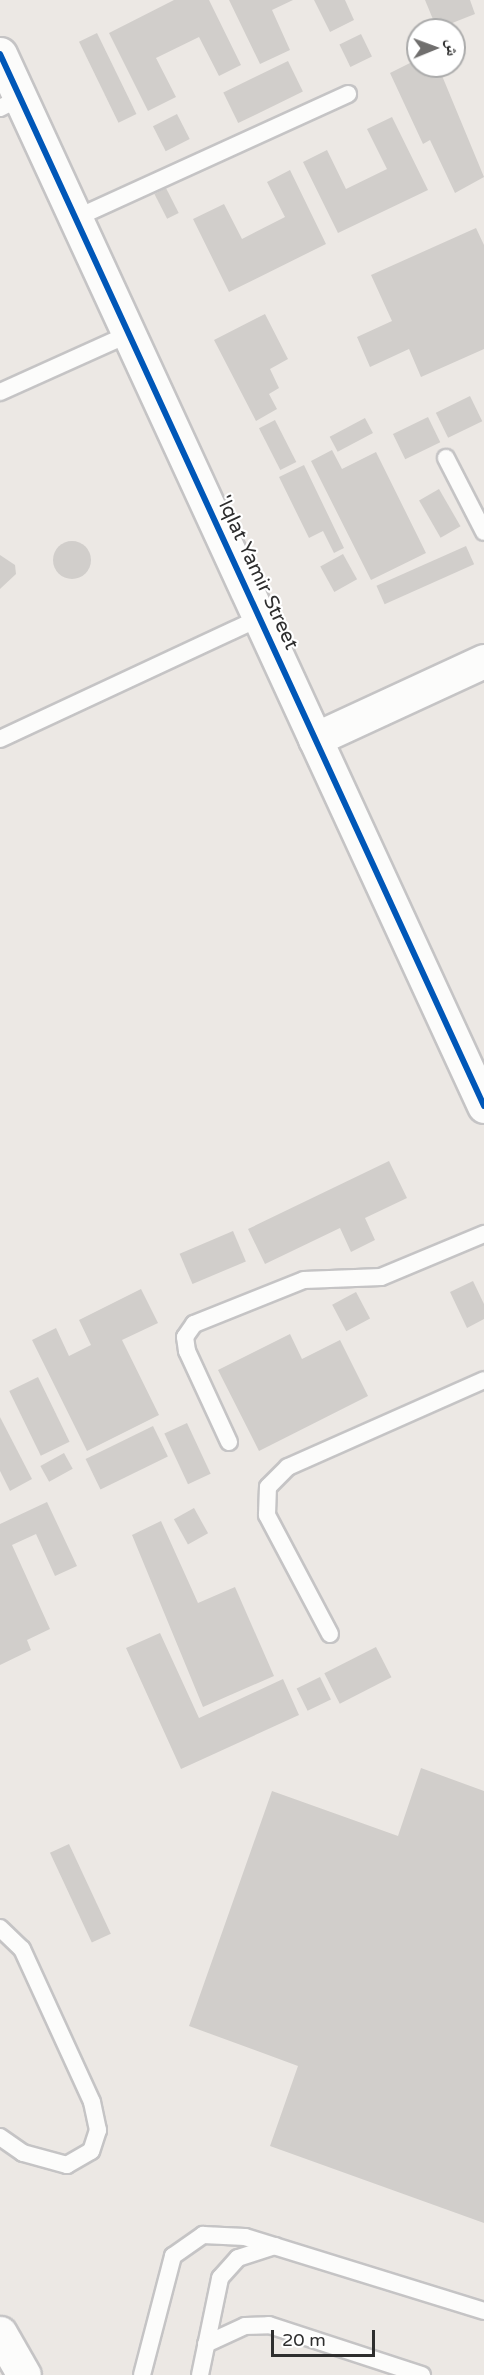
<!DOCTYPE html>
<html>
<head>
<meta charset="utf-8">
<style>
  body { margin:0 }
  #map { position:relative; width:484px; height:2375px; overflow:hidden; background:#ece8e4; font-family:"Varela Round","Noto Naskh Arabic",sans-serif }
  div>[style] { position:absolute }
  .building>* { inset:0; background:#d1cecb; transform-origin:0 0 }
  .round { border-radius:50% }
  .roads { filter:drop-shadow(2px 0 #c5c4c5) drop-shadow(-2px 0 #c5c4c5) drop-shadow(0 2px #c5c4c5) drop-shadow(0 -2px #c5c4c5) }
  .lane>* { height:16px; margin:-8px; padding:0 8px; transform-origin:8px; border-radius:8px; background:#fcfcfb }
  .street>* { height:33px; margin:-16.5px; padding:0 16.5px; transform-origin:16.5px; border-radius:16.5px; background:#fcfcfb }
  .cycleway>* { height:6px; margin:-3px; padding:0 3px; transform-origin:3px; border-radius:3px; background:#0057b8 }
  span { translate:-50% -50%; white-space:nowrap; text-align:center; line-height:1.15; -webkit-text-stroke:4.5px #fff; paint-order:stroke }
  .street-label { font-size:20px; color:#2e2e2e }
  .north { position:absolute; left:406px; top:18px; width:60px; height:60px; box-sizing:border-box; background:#fff; border:2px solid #ababab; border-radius:50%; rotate:89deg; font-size:16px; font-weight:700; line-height:24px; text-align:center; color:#2e2e2e }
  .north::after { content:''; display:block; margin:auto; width:21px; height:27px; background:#706f6e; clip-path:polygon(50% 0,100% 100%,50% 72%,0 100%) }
  .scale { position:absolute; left:271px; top:2330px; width:104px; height:27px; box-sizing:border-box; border:3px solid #2e2e2e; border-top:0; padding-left:8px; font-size:18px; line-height:21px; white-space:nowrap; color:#2e2e2e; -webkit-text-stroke:4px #fff; paint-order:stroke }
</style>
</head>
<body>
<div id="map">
  <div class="building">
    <i style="clip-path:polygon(174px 0,209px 0,241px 65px,219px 76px,199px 37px,156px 58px,176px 97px,148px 111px,109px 33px)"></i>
    <i style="clip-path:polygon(229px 0,293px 0,272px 10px,290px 50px,260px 64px)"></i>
    <i style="clip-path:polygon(314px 0,345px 0,354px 20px,330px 32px)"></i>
    <i style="clip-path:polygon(425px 0,470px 0,475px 14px,437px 29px)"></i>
    <i style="left:97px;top:33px;width:90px;height:20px;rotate:64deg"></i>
    <i style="left:361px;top:34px;width:25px;height:24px;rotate:64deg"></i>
    <i style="clip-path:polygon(418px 59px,418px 66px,438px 66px,484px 177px,455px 193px,430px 140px,423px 144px,390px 73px)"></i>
    <i style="left:288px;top:61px;width:34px;height:72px;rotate:64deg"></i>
    <i style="left:177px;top:114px;width:28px;height:27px;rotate:63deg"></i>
    <i style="clip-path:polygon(392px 117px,428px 190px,338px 233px,303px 162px,327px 150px,346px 189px,387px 169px,367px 129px)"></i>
    <i style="clip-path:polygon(290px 170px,326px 244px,229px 292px,193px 219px,224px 204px,242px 239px,285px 217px,267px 182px)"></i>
    <i style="left:166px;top:188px;width:28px;height:13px;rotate:63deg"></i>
    <i style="clip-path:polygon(476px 228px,484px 245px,484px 349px,421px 377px,409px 349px,370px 367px,357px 337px,392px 321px,371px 275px)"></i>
    <i style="clip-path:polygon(265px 314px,288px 359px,270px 369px,279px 388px,269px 394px,277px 409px,256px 421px,214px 340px)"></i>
    <i style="left:470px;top:396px;width:28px;height:38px;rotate:64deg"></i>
    <i style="left:428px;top:417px;width:28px;height:39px;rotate:64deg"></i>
    <i style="left:365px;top:418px;width:17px;height:40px;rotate:62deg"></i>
    <i style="left:275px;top:420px;width:47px;height:18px;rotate:63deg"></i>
    <i style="clip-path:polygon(332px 450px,342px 469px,376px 452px,426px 553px,371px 580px,311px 461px)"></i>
    <i style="clip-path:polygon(304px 465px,344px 548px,334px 553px,323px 531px,309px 538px,279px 477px)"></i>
    <i style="left:439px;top:489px;width:43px;height:23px;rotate:60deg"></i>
    <i class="round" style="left:53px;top:541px;width:38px;height:38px"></i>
    <i style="left:466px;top:546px;width:20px;height:98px;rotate:66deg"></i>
    <i style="left:343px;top:554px;width:29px;height:26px;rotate:61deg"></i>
    <i style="clip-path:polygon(0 555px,15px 565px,16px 574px,0 589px)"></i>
    <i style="clip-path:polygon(389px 1161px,407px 1198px,365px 1218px,375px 1240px,351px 1252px,340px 1228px,265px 1264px,248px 1229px)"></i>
    <i style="left:233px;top:1231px;width:33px;height:58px;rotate:67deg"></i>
    <i style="clip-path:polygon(473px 1281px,484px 1304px,484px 1319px,467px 1328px,450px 1292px)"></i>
    <i style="clip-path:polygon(141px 1289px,158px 1323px,122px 1340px,159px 1415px,87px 1451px,32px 1340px,56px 1328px,69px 1356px,91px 1345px,79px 1320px)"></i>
    <i style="left:356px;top:1292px;width:30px;height:27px;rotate:62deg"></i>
    <i style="clip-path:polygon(290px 1334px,302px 1359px,340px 1340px,368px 1396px,259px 1451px,218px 1370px)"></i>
    <i style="left:38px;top:1377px;width:72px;height:32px;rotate:64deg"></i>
    <i style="clip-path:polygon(0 1417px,32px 1479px,10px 1491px,0 1471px)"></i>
    <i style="left:187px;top:1423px;width:56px;height:25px;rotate:65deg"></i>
    <i style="left:153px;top:1426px;width:34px;height:75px;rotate:64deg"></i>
    <i style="left:64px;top:1453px;width:18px;height:27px;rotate:61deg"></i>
    <i style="clip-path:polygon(47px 1502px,77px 1566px,55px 1576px,36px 1534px,12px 1545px,50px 1629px,27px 1640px,31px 1650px,0 1665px,0 1524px)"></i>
    <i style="left:194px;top:1508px;width:29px;height:23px;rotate:61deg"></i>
    <i style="clip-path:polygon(161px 1521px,198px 1603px,235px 1587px,274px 1676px,203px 1707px,132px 1535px)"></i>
    <i style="clip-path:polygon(160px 1633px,199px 1718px,283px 1679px,299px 1715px,181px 1769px,126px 1648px)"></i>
    <i style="left:376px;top:1647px;width:34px;height:58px;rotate:63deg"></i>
    <i style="left:320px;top:1677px;width:25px;height:26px;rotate:64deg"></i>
    <i style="clip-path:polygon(421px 1768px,484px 1791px,484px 2223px,270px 2146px,298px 2066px,189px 2026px,272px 1791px,398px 1836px)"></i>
    <i style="left:69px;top:1844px;width:99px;height:21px;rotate:65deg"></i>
  </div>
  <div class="roads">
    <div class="lane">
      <i style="left:0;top:108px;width:22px;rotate:-27deg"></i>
      <i style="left:76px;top:218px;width:299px;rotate:-24.5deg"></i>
      <i style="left:0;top:392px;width:141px;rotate:-24.2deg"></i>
      <i style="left:446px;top:458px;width:83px;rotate:62.8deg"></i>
      <i style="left:0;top:739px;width:287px;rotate:-25deg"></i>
      <i style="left:229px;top:1442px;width:100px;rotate:-114.8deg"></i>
      <i style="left:187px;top:1351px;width:14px;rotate:-98deg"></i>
      <i style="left:185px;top:1337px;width:16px;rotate:-55deg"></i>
      <i style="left:194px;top:1324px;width:118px;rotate:-21.8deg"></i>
      <i style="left:304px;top:1280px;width:77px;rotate:-2.2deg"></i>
      <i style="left:381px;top:1277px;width:112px;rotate:-22.7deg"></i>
      <i style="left:330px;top:1634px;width:135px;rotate:-117.9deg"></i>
      <i style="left:267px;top:1515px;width:28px;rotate:-88deg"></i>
      <i style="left:268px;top:1487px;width:28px;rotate:-45deg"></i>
      <i style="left:288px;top:1467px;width:214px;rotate:-23.9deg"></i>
      <i style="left:0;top:1928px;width:30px;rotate:44deg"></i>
      <i style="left:22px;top:1949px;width:168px;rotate:65.4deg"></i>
      <i style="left:92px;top:2102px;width:29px;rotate:78deg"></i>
      <i style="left:98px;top:2130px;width:22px;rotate:108deg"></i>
      <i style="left:91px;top:2151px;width:28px;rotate:150deg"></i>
      <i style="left:67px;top:2165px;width:46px;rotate:-164.7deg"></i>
      <i style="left:23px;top:2153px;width:28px;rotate:-145deg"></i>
      <i style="left:206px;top:2344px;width:43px;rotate:-24.8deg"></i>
      <i style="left:245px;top:2326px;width:24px;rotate:-2deg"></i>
      <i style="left:269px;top:2325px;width:161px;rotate:18.1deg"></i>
      <i style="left:142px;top:2375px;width:123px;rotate:-75.4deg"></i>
      <i style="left:173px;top:2256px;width:37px;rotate:-35deg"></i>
      <i style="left:203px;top:2235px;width:42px;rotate:2.7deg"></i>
      <i style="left:245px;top:2237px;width:250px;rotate:17.2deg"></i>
      <i style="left:200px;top:2375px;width:99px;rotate:-78.3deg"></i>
      <i style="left:220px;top:2278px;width:27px;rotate:-48deg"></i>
      <i style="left:238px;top:2258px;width:39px;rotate:-18deg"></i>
    </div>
    <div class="street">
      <i style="left:0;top:54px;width:1158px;rotate:65.29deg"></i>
      <i style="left:315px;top:739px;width:186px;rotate:-24.8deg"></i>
      <i style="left:0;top:2333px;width:48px;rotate:60.3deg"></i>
    </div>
  </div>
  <div class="cycleway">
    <i style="left:0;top:54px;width:1158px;rotate:65.29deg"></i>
  </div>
  <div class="street-label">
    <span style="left:257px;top:573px;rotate:65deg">'Iqlat Yamir Street</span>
  </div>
  <div class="north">ش</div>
  <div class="scale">20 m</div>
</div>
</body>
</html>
